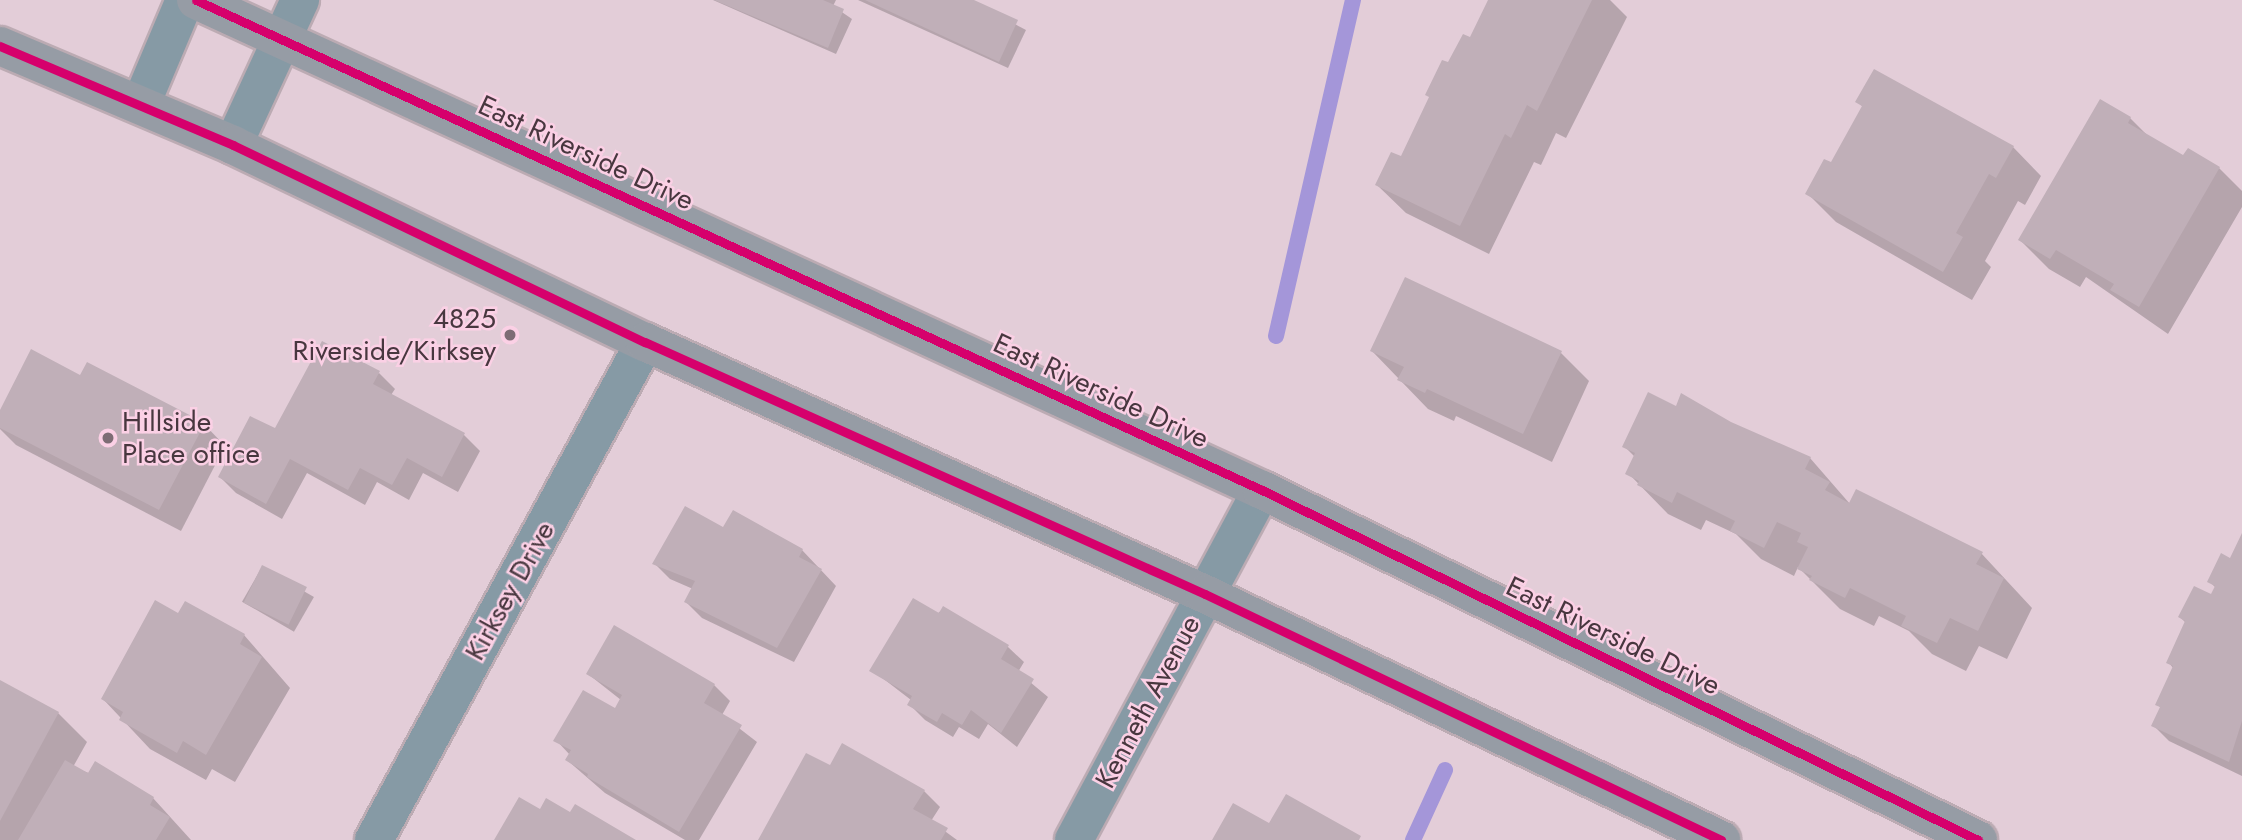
<!DOCTYPE html>
<html>
<head>
<meta charset="utf-8">
<style>
  body { margin:0 }
  #map { position:relative; width:2242px; height:840px; overflow:hidden; background:#e3cdd8; font-family:Jost,sans-serif }
  div>[style] { position:absolute }
  .shadow>* { inset:0; background:#0003; transform-origin:0 0 }
  .stream>* { height:16px; margin:-8px; padding:0 8px; transform-origin:8px; border-radius:8px; background:#a496d9 }
  .building>* { inset:0; background:#c0afb8; transform-origin:0 0 }
  .roads { filter:drop-shadow(2px 0 #bcabb3) drop-shadow(-2px 0 #bcabb3) drop-shadow(0 2px #bcabb3) drop-shadow(0 -2px #bcabb3) }
  .minor>* { height:38px; margin:-19px; padding:0 19px; transform-origin:19px; border-radius:19px; background:#869aa5 }
  .tertiary>* { height:38px; margin:-19px; padding:0 19px; transform-origin:19px; border-radius:19px; background:#869aa5 }
  .primary>* { height:38px; margin:-19px; padding:0 19px; transform-origin:19px; border-radius:19px; background:#969ca5 }
  .cycleway>* { height:9px; margin:-4.5px; padding:0 4.5px; transform-origin:4.5px; border-radius:4.5px; background:#d6006c }
  .dots>* { width:19px; height:19px; translate:-50% -50%; box-sizing:border-box; border:4px solid #fbd0e5; border-radius:50% }
  span { translate:-50% -50%; white-space:nowrap; text-align:center; line-height:1.15; -webkit-text-stroke:5px #fbd0e5; paint-order:stroke }
  .street-label { font-size:28px; color:#48373f }
  .poi-label { font-size:28px; color:#48373f }
  .right { translate:-100% -50%; text-align:right }
  .left { translate:0 -50%; text-align:left }
</style>
</head>
<body>
<div id="map">
  <div class="shadow">
    <i style="clip-path:polygon(713px 0,836px 0,833px 6px,852px 19px,836px 54px)"></i>
    <i style="clip-path:polygon(858px 0,970px 0,1026px 30px,1008px 68px)"></i>
    <i style="clip-path:polygon(1489px 0,1610px 0,1627px 17px,1566px 138px,1556px 133px,1541px 165px,1534px 162px,1489px 254px,1406px 213px,1377px 185px,1401px 158px,1449px 65px,1470px 39px)"></i>
    <i style="clip-path:polygon(1857px 101px,2013px 147px,2041px 176px,2025px 205px,2018px 201px,1985px 261px,1991px 267px,1972px 300px,1836px 222px,1807px 193px,1831px 164px,1863px 107px)"></i>
    <i style="clip-path:polygon(2130px 118px,2149px 137px,2184px 158px,2219px 168px,2242px 191px,2242px 207px,2168px 334px,2086px 277px,2080px 287px,2049px 269px,2020px 240px)"></i>
    <i style="clip-path:polygon(1372px 351px,1561px 353px,1589px 381px,1552px 462px,1456px 416px,1454px 421px,1428px 409px)"></i>
    <i style="clip-path:polygon(379px 373px,395px 389px,391px 395px,464px 435px,480px 451px,458px 492px,423px 473px,409px 500px,377px 482px,365px 505px,307px 473px,282px 519px,236px 493px,220px 477px,275px 430px)"></i>
    <i style="clip-path:polygon(81px 377px,204px 424px,225px 446px,181px 531px,16px 445px,0 429px,0 413px)"></i>
    <i style="clip-path:polygon(1676px 409px,1730px 424px,1810px 458px,1850px 504px,1981px 553px,2032px 608px,2007px 659px,1979px 646px,1966px 671px,1932px 654px,1909px 631px,1879px 616px,1874px 626px,1840px 609px,1798px 567px,1794px 576px,1761px 559px,1736px 534px,1706px 520px,1701px 530px,1668px 514px,1628px 473px,1635px 457px,1624px 446px)"></i>
    <i style="clip-path:polygon(723px 529px,802px 550px,836px 586px,794px 662px,702px 618px,686px 602px,693px 589px,670px 579px,654px 563px)"></i>
    <i style="clip-path:polygon(2242px 537px,2242px 776px,2169px 741px,2153px 725px,2162px 709px,2157px 704px,2174px 669px,2168px 662px,2186px 623px,2180px 617px,2212px 596px,2216px 588px,2210px 582px,2231px 560px)"></i>
    <i style="left:262px;top:567px;width:60px;height:40px;rotate:30deg"></i>
    <i style="clip-path:polygon(944px 608px,1008px 647px,1024px 662px,1018px 672px,1048px 697px,1017px 747px,988px 724px,979px 739px,959px 727px,953px 737px,925px 720px,909px 704px,911px 700px,872px 670px)"></i>
    <i style="clip-path:polygon(179px 615px,244px 635px,290px 688px,235px 782px,212px 769px,206px 780px,150px 749px,103px 699px)"></i>
    <i style="clip-path:polygon(588px 674px,714px 685px,730px 701px,722px 715px,757px 742px,699px 840px,685px 840px,605px 793px,567px 760px,570px 755px,556px 740px,616px 711px,621px 700px)"></i>
    <i style="clip-path:polygon(0 682px,58px 713px,87px 742px,73px 767px,153px 798px,191px 840px,0 840px)"></i>
    <i style="clip-path:polygon(924px 791px,940px 807px,931px 821px,957px 840px,760px 840px)"></i>
  </div>
  <div class="stream">
    <i style="left:1276px;top:336px;width:345px;rotate:-77.1deg"></i>
    <i style="left:1413px;top:840px;width:77px;rotate:-65.4deg"></i>
  </div>
  <div class="building">
    <i style="clip-path:polygon(714px 0,823px 0,844px 9px,828px 48px)"></i>
    <i style="clip-path:polygon(865px 0,974px 0,1018px 20px,999px 62px)"></i>
    <i style="clip-path:polygon(1488px 0,1592px 0,1537px 111px,1527px 105px,1511px 138px,1505px 134px,1460px 226px,1375px 185px,1391px 152px,1401px 156px,1429px 97px,1425px 95px,1442px 60px,1448px 62px,1463px 34px,1470px 37px)"></i>
    <i style="clip-path:polygon(1874px 69px,2014px 146px,1996px 178px,1989px 174px,1956px 233px,1963px 237px,1943px 272px,1805px 194px,1824px 159px,1831px 162px,1862px 106px,1855px 102px)"></i>
    <i style="clip-path:polygon(2100px 99px,2131px 117px,2128px 123px,2183px 155px,2188px 148px,2220px 167px,2139px 307px,2110px 290px,2114px 284px,2056px 250px,2050px 259px,2018px 240px)"></i>
    <i style="clip-path:polygon(1405px 277px,1562px 351px,1523px 434px,1427px 389px,1425px 393px,1397px 380px,1404px 367px,1370px 351px)"></i>
    <i style="clip-path:polygon(322px 341px,380px 371px,373px 384px,465px 433px,442px 477px,407px 458px,392px 485px,360px 468px,348px 490px,290px 459px,266px 504px,218px 477px,250px 416px,275px 428px)"></i>
    <i style="clip-path:polygon(31px 349px,80px 375px,87px 362px,205px 423px,159px 510px,0 428px,0 410px)"></i>
    <i style="clip-path:polygon(1648px 392px,1676px 406px,1681px 393px,1731px 422px,1811px 457px,1805px 469px,1830px 482px,1825px 490px,1849px 503px,1856px 489px,1983px 552px,1976px 564px,2004px 578px,1978px 631px,1950px 618px,1937px 643px,1901px 626px,1906px 616px,1850px 588px,1845px 598px,1809px 580px,1812px 576px,1797px 569px,1808px 547px,1797px 542px,1801px 533px,1777px 522px,1764px 548px,1730px 531px,1735px 521px,1677px 492px,1672px 503px,1637px 485px,1639px 481px,1625px 474px,1635px 453px,1622px 447px)"></i>
    <i style="clip-path:polygon(685px 506px,723px 527px,733px 510px,803px 549px,799px 557px,822px 569px,777px 648px,684px 602px,695px 581px,652px 564px)"></i>
    <i style="clip-path:polygon(2242px 533px,2242px 721px,2229px 762px,2151px 726px,2160px 707px,2155px 705px,2173px 666px,2166px 663px,2185px 621px,2178px 617px,2194px 586px,2211px 594px,2215px 586px,2207px 582px,2221px 553px,2230px 558px)"></i>
    <i style="left:262px;top:565px;width:50px;height:42px;rotate:26deg"></i>
    <i style="clip-path:polygon(913px 598px,939px 613px,943px 606px,1009px 645px,1001px 659px,1034px 679px,1001px 733px,971px 710px,962px 725px,942px 713px,937px 722px,907px 705px,912px 696px,869px 671px)"></i>
    <i style="clip-path:polygon(155px 600px,178px 613px,185px 601px,245px 634px,240px 644px,262px 657px,206px 755px,183px 741px,177px 753px,119px 720px,123px 712px,101px 699px)"></i>
    <i style="clip-path:polygon(614px 625px,715px 684px,704px 703px,742px 725px,679px 832px,587px 777px,588px 774px,565px 760px,571px 750px,553px 741px,583px 690px,615px 708px,622px 695px,586px 674px)"></i>
    <i style="clip-path:polygon(0 680px,59px 712px,0 821px)"></i>
    <i style="clip-path:polygon(842px 743px,925px 790px,913px 809px,948px 828px,941px 840px,758px 840px,806px 753px,830px 765px)"></i>
    <i style="clip-path:polygon(65px 760px,88px 773px,95px 761px,154px 797px,150px 805px,170px 817px,156px 840px,18px 840px)"></i>
    <i style="clip-path:polygon(1286px 794px,1361px 836px,1359px 840px,1212px 840px,1233px 803px,1269px 823px)"></i>
    <i style="clip-path:polygon(519px 797px,540px 809px,546px 798px,570px 812px,575px 804px,636px 840px,494px 840px)"></i>
  </div>
  <div class="roads">
    <div class="minor">
      <i style="left:374px;top:840px;width:567px;rotate:-61.45deg"></i>
      <i style="left:1074px;top:840px;width:397px;rotate:-61.8deg"></i>
    </div>
    <div class="tertiary">
      <i style="left:141px;top:104px;width:113px;rotate:-67.1deg"></i>
      <i style="left:233px;top:145px;width:160px;rotate:-65.2deg"></i>
    </div>
    <div class="primary">
      <i style="left:196px;top:0;width:1173px;rotate:24.69deg"></i>
      <i style="left:1262px;top:490px;width:797px;rotate:26.05deg"></i>
      <i style="left:0;top:46px;width:253px;rotate:23deg"></i>
      <i style="left:233px;top:145px;width:457px;rotate:25.6deg"></i>
      <i style="left:645px;top:342px;width:614px;rotate:24.23deg"></i>
      <i style="left:1205px;top:594px;width:572px;rotate:25.49deg"></i>
    </div>
  </div>
  <div class="cycleway">
    <i style="left:196px;top:0;width:1173px;rotate:24.69deg"></i>
    <i style="left:1262px;top:490px;width:797px;rotate:26.05deg"></i>
    <i style="left:0;top:46px;width:253px;rotate:23deg"></i>
    <i style="left:233px;top:145px;width:457px;rotate:25.6deg"></i>
    <i style="left:645px;top:342px;width:614px;rotate:24.23deg"></i>
    <i style="left:1205px;top:594px;width:572px;rotate:25.49deg"></i>
  </div>
  <div class="dots">
    <i style="left:510px;top:335px;background:#7e6c75"></i>
    <i style="left:108px;top:438px;background:#7e6c75"></i>
  </div>
  <div class="street-label">
    <span style="left:586px;top:153px;rotate:25deg">East Riverside Drive</span>
    <span style="left:1101px;top:391px;rotate:25deg">East Riverside Drive</span>
    <span style="left:510px;top:591px;rotate:-61deg">Kirksey Drive</span>
    <span style="left:1613px;top:636px;rotate:26deg">East Riverside Drive</span>
    <span style="left:1148px;top:702px;rotate:-62deg">Kenneth Avenue</span>
  </div>
  <div class="poi-label">
    <span class="right" style="left:496px;top:335px">4825<br>Riverside/Kirksey</span>
    <span class="left" style="left:122px;top:438px">Hillside<br>Place office</span>
  </div>
</div>
</body>
</html>
